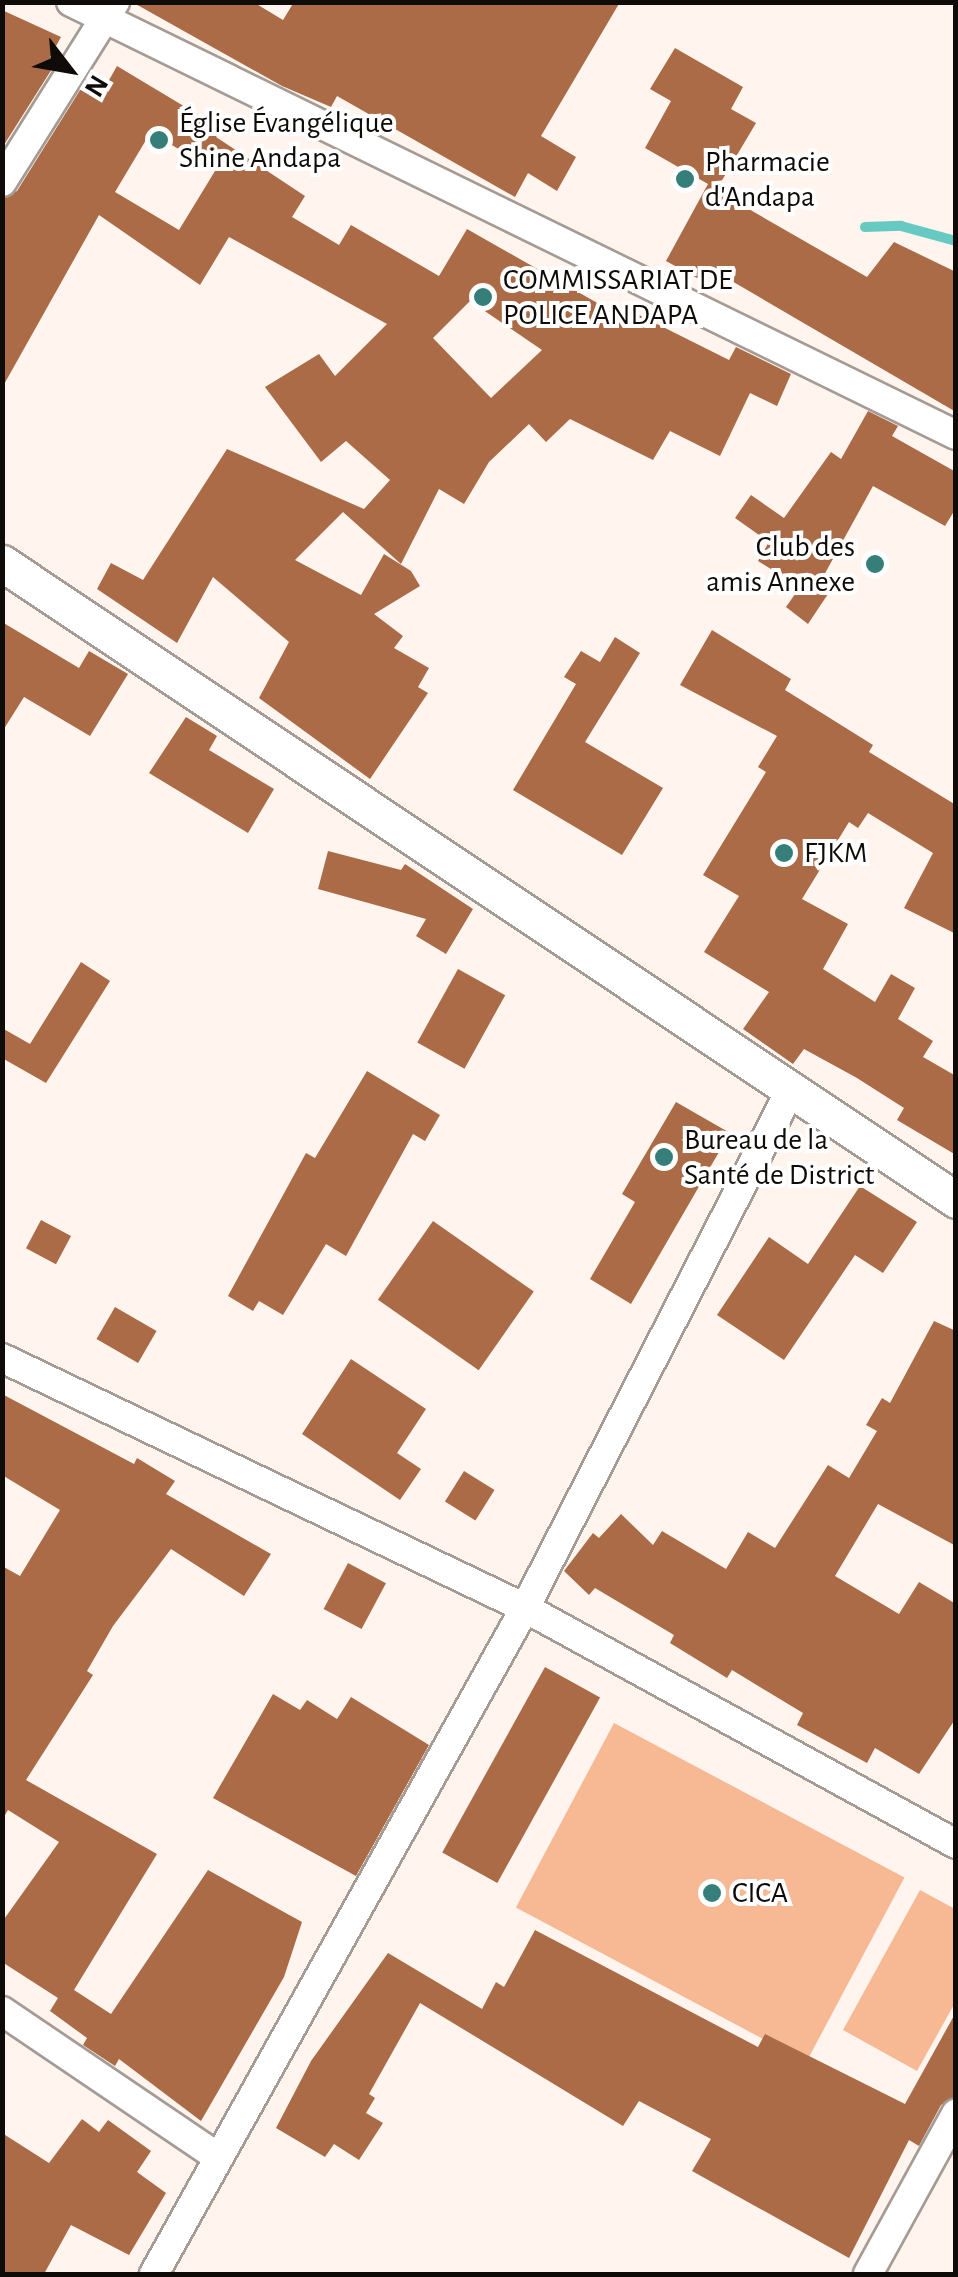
<!DOCTYPE html>
<html>
<head>
<meta charset="utf-8">
<style>
  body { margin:0 }
  #map { position:relative; width:958px; height:2277px; overflow:hidden; background:#fff4ee; font-family:"Alegreya Sans",sans-serif }
  div>[style] { position:absolute }
  .green>* { inset:0; background:#f7b894; transform-origin:0 0 }
  .stream>* { height:10px; margin:-5px; padding:0 5px; transform-origin:5px; border-radius:5px; background:#66cac3 }
  .building>* { inset:0; background:#aa6b46; transform-origin:0 0 }
  .roads { filter:drop-shadow(2px 0 #a59b95) drop-shadow(-2px 0 #a59b95) drop-shadow(0 2px #a59b95) drop-shadow(0 -2px #a59b95) }
  .minor>* { height:28px; margin:-14px; padding:0 14px; transform-origin:14px; border-radius:14px; background:#fff }
  .tertiary>* { height:35px; margin:-17.5px; padding:0 17.5px; transform-origin:17.5px; border-radius:17.5px; background:#fff }
  .dots>* { width:28px; height:28px; translate:-50% -50%; box-sizing:border-box; border:5px solid #fff; border-radius:50% }
  span { translate:-50% -50%; white-space:nowrap; text-align:center; line-height:1.15; -webkit-text-stroke:8px #fff; paint-order:stroke }
  .poi-label { font-size:30px; color:#0e0b09 }
  .left { translate:0 -50%; text-align:left }
  .right { translate:-100% -50%; text-align:right }
  .frame { position:absolute; inset:0; border:5px solid #0e0b09; pointer-events:none }
  .north { position:absolute; left:20px; top:20px; width:100px; height:100px; -webkit-text-stroke:8px #fff; paint-order:stroke; rotate:121deg; font-size:28px; font-weight:700; line-height:40px; text-align:center; color:#0e0b09 }
  .north::after { content:''; display:block; margin:auto; width:35px; height:45px; background:#0e0b09; clip-path:polygon(50% 0,100% 100%,50% 72%,0 100%) }
</style>
</head>
<body>
<div id="map">
  <div class="green">
    <i style="left:614px;top:1723px;width:329px;height:209px;rotate:28deg"></i>
    <i style="clip-path:polygon(920px 1890px,955px 1909px,956px 2001px,917px 2071px,843px 2030px)"></i>
  </div>
  <div class="stream">
    <i style="left:865px;top:227px;width:36px;rotate:-2deg"></i>
    <i style="left:901px;top:226px;width:57px;rotate:15.3deg"></i>
  </div>
  <div class="building">
    <i style="clip-path:polygon(132px 2px,253px 2px,283px 20px,294px 2px,620px 2px,541px 136px,576px 157px,557px 191px,528px 173px,515px 197px,337px 96px,331px 107px,282px 86px)"></i>
    <i style="clip-path:polygon(2px 10px,61px 37px,50px 57px,57px 61px,2px 148px)"></i>
    <i style="clip-path:polygon(675px 48px,743px 87px,731px 109px,756px 123px,721px 182px,745px 195px,740px 204px,867px 277px,894px 242px,956px 272px,956px 412px,706px 266px,699px 279px,666px 261px,708px 184px,645px 148px,671px 101px,650px 89px)"></i>
    <i style="clip-path:polygon(evenodd,117px 66px,222px 129px,216px 137px,305px 196px,292px 217px,339px 245px,351px 225px,439px 276px,467px 229px,615px 313px,619px 305px,729px 360px,736px 347px,791px 374px,777px 406px,750px 393px,720px 456px,670px 431px,653px 460px,570px 419px,546px 442px,529px 424px,489px 462px,464px 504px,439px 489px,401px 564px,343px 512px,295px 560px,361px 595px,384px 554px,411px 571px,420px 586px,374px 614px,403px 636px,394px 648px,429px 668px,418px 687px,428px 693px,370px 779px,259px 698px,289px 642px,213px 577px,177px 643px,97px 589px,111px 563px,143px 580px,227px 449px,364px 509px,390px 480px,346px 441px,321px 462px,265px 387px,319px 354px,335px 376px,387px 324px,229px 237px,200px 285px,99px 215px,2px 388px,2px 199px,17px 191px,87px 79px,104px 89px,117px 66px,157px 136px,215px 171px,179px 230px,115px 192px,146px 140px,157px 136px,117px 66px,470px 301px,542px 350px,491px 398px,433px 338px,470px 301px)"></i>
    <i style="clip-path:polygon(868px 411px,898px 426px,892px 436px,956px 472px,956px 508px,945px 526px,873px 486px,823px 577px,834px 585px,808px 624px,786px 607px,800px 587px,758px 561px,769px 542px,735px 518px,751px 495px,784px 518px,831px 452px,841px 459px)"></i>
    <i style="clip-path:polygon(2px 622px,79px 668px,89px 651px,128px 674px,90px 736px,24px 697px,2px 732px)"></i>
    <i style="clip-path:polygon(712px 630px,791px 679px,785px 690px,873px 745px,869px 752px,956px 805px,956px 934px,904px 908px,933px 853px,868px 813px,858px 828px,849px 822px,802px 899px,848px 924px,823px 969px,875px 1002px,891px 974px,915px 988px,898px 1019px,933px 1041px,923px 1057px,956px 1076px,956px 1155px,897px 1120px,904px 1108px,857px 1078px,804px 1049px,793px 1064px,743px 1029px,769px 992px,704px 952px,739px 896px,703px 875px,766px 772px,758px 767px,777px 736px,680px 685px)"></i>
    <i style="clip-path:polygon(615px 637px,640px 653px,585px 742px,663px 788px,622px 855px,513px 790px,576px 684px,564px 677px,581px 651px,600px 662px)"></i>
    <i style="clip-path:polygon(186px 717px,217px 736px,209px 750px,274px 789px,248px 833px,149px 773px)"></i>
    <i style="clip-path:polygon(328px 851px,401px 870px,405px 864px,473px 909px,446px 954px,416px 936px,426px 919px,318px 889px)"></i>
    <i style="clip-path:polygon(81px 962px,110px 981px,46px 1083px,2px 1058px,2px 1028px,30px 1044px)"></i>
    <i style="left:458px;top:969px;width:54px;height:84px;rotate:29deg"></i>
    <i style="clip-path:polygon(367px 1071px,440px 1115px,425px 1141px,413px 1134px,346px 1256px,326px 1244px,283px 1315px,259px 1301px,253px 1311px,228px 1296px,306px 1153px,315px 1158px)"></i>
    <i style="clip-path:polygon(676px 1102px,730px 1133px,631px 1304px,590px 1279px,635px 1202px,622px 1194px)"></i>
    <i style="clip-path:polygon(860px 1186px,917px 1222px,883px 1273px,855px 1255px,784px 1360px,717px 1315px,769px 1237px,808px 1264px)"></i>
    <i style="left:41px;top:1220px;width:34px;height:32px;rotate:28deg"></i>
    <i style="left:433px;top:1221px;width:123px;height:96px;rotate:35deg"></i>
    <i style="left:115px;top:1307px;width:48px;height:37px;rotate:30deg"></i>
    <i style="clip-path:polygon(934px 1321px,956px 1331px,956px 1546px,878px 1504px,835px 1576px,899px 1614px,919px 1582px,956px 1604px,956px 1718px,919px 1774px,875px 1748px,867px 1763px,797px 1725px,803px 1713px,732px 1670px,727px 1678px,670px 1643px,674px 1635px,595px 1588px,589px 1595px,564px 1571px,593px 1533px,599px 1538px,621px 1514px,653px 1545px,662px 1531px,726px 1569px,748px 1532px,775px 1548px,828px 1465px,849px 1478px,877px 1431px,866px 1425px,882px 1398px,890px 1403px)"></i>
    <i style="clip-path:polygon(351px 1359px,426px 1409px,397px 1453px,421px 1469px,400px 1500px,302px 1434px)"></i>
    <i style="clip-path:polygon(2px 1394px,134px 1464px,137px 1458px,175px 1481px,166px 1494px,271px 1554px,244px 1596px,171px 1549px,113px 1626px,87px 1671px,93px 1675px,26px 1780px,157px 1854px,74px 1990px,111px 2014px,208px 1870px,302px 1922px,284px 1977px,201px 2121px,119px 2059px,115px 2066px,83px 2045px,87px 2038px,50px 2011px,58px 1998px,2px 1962px,2px 1922px,59px 1842px,8px 1810px,2px 1820px,2px 1566px,20px 1576px,60px 1510px,2px 1475px)"></i>
    <i style="left:464px;top:1471px;width:36px;height:36px;rotate:32deg"></i>
    <i style="left:348px;top:1563px;width:43px;height:52px;rotate:28deg"></i>
    <i style="left:545px;top:1667px;width:63px;height:212px;rotate:29deg"></i>
    <i style="clip-path:polygon(273px 1694px,300px 1710px,307px 1700px,337px 1719px,351px 1697px,429px 1745px,356px 1876px,213px 1798px)"></i>
    <i style="clip-path:polygon(535px 1930px,758px 2047px,765px 2034px,905px 2104px,956px 2012px,956px 2097px,941px 2105px,919px 2146px,909px 2140px,849px 2258px,692px 2171px,711px 2139px,639px 2101px,623px 2126px,420px 2003px,369px 2094px,375px 2098px,366px 2113px,383px 2123px,359px 2160px,334px 2144px,325px 2157px,276px 2128px,311px 2061px,388px 1953px,482px 2009px,496px 1982px,504px 1987px)"></i>
    <i style="clip-path:polygon(82px 2119px,99px 2132px,108px 2120px,151px 2151px,137px 2172px,166px 2193px,129px 2255px,71px 2225px,44px 2274px,2px 2274px,2px 2133px,49px 2163px)"></i>
  </div>
  <div class="roads">
    <div class="minor">
      <i style="left:71px;top:2px;width:985px;rotate:26.07deg"></i>
      <i style="left:2px;top:182px;width:213px;rotate:-57.9deg"></i>
      <i style="left:2px;top:1358px;width:580px;rotate:25.55deg"></i>
      <i style="left:525px;top:1608px;width:491px;rotate:28.7deg"></i>
      <i style="left:2px;top:2011px;width:257px;rotate:34.1deg"></i>
      <i style="left:154px;top:2274px;width:762px;rotate:-60.88deg"></i>
      <i style="left:525px;top:1608px;width:583px;rotate:-62.86deg"></i>
      <i style="left:868px;top:2274px;width:183px;rotate:-61.2deg"></i>
    </div>
    <div class="tertiary">
      <i style="left:2px;top:563px;width:1147px;rotate:33.73deg"></i>
    </div>
  </div>
  <div class="dots">
    <i style="left:159px;top:140px;background:#367e79"></i>
    <i style="left:685px;top:179px;background:#367e79"></i>
    <i style="left:483px;top:297px;background:#367e79"></i>
    <i style="left:875px;top:564px;background:#367e79"></i>
    <i style="left:784px;top:853px;background:#367e79"></i>
    <i style="left:664px;top:1157px;background:#367e79"></i>
    <i style="left:712px;top:1893px;background:#367e79"></i>
  </div>
  <div class="poi-label">
    <span class="left" style="left:179px;top:140px">Église Évangélique<br>Shine Andapa</span>
    <span class="left" style="left:705px;top:179px">Pharmacie<br>d'Andapa</span>
    <span class="left" style="left:503px;top:297px">COMMISSARIAT DE<br>POLICE ANDAPA</span>
    <span class="right" style="left:855px;top:564px">Club des<br>amis Annexe</span>
    <span class="left" style="left:804px;top:853px">FJKM</span>
    <span class="left" style="left:684px;top:1157px">Bureau de la<br>Santé de District</span>
    <span class="left" style="left:732px;top:1893px">CICA</span>
  </div>
  <div class="frame"></div>
  <div class="north">N</div>
</div>
</body>
</html>
